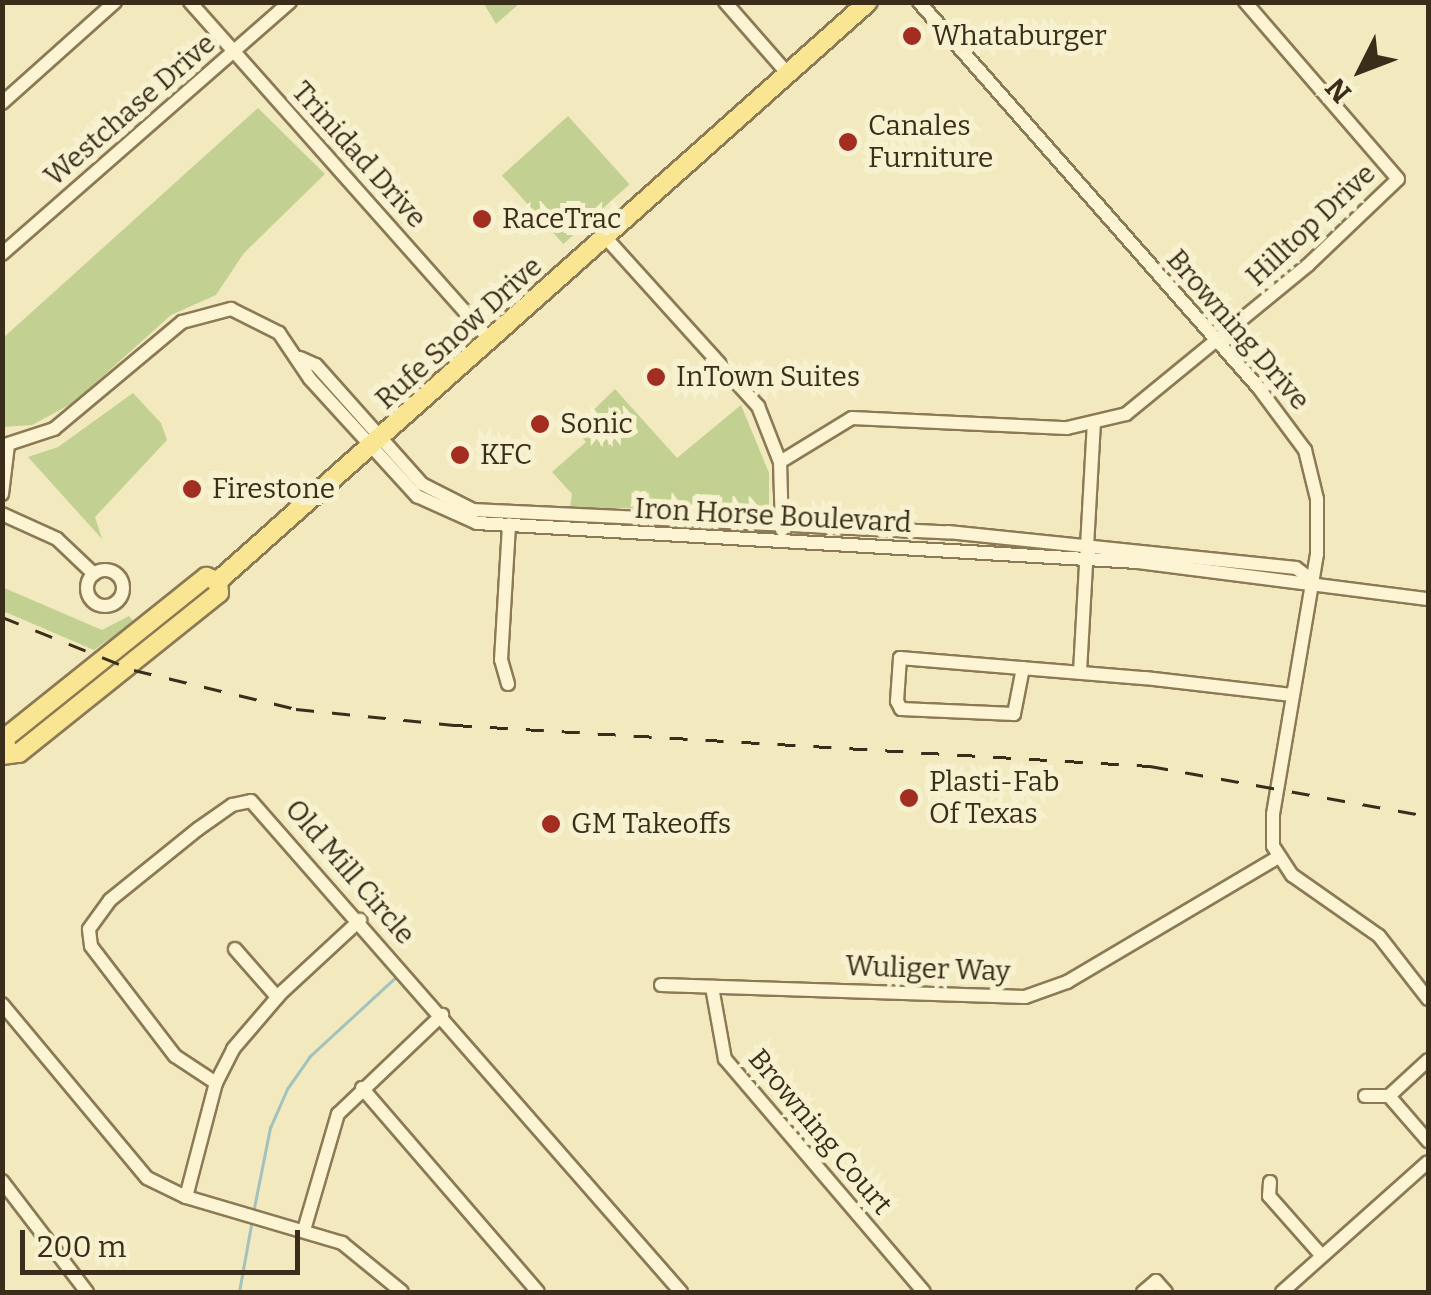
<!DOCTYPE html>
<html>
<head>
<meta charset="utf-8">
<style>
  body { margin:0 }
  #map { position:relative; width:1431px; height:1295px; overflow:hidden; background:#f2e9bf; font-family:Bitter,serif }
  div>[style] { position:absolute }
  .green>* { inset:0; background:#c2d192; transform-origin:0 0 }
  .stream>* { height:2.5px; margin:-1.25px; padding:0 1.25px; transform-origin:1.25px; border-radius:1.25px; background:#a2c3bd }
  .roads { filter:drop-shadow(2px 0 #8c7955) drop-shadow(-2px 0 #8c7955) drop-shadow(0 2px #8c7955) drop-shadow(0 -2px #8c7955) }
  .minor>* { height:12px; margin:-6px; padding:0 6px; transform-origin:6px; border-radius:6px; background:#fcf4d2 }
  .minor>.ring { margin:-6px; padding:0; box-sizing:content-box; background:none; border:12px solid #fcf4d2; border-radius:50% }
  .major>* { height:18px; margin:-9px; padding:0 9px; transform-origin:9px; border-radius:9px; background:#f9e592 }
  .rail>* { height:2.5px; margin-top:-1.25px; transform-origin:0; background:repeating-linear-gradient(90deg,#3a2e1b 0 18px,transparent 0 36px) }
  .dots>* { width:28px; height:28px; translate:-50% -50%; box-sizing:border-box; border:5px solid #f8f1cf; border-radius:50% }
  span { translate:-50% -50%; white-space:nowrap; text-align:center; line-height:1.15; -webkit-text-stroke:10px #f8f1cf; paint-order:stroke }
  .poi-label { font-size:28px; color:#3a2e1b }
  .left { translate:0 -50%; text-align:left }
  .street-label { font-size:28px; color:#3a2e1b }
  .frame { position:absolute; inset:0; border:5px solid #3a2e1b; pointer-events:none }
  .north { position:absolute; left:1311px; top:20px; width:100px; height:100px; -webkit-text-stroke:8px #f8f1cf; paint-order:stroke; rotate:228deg; font-size:28px; font-weight:700; line-height:40px; text-align:center; color:#3a2e1b }
  .north::after { content:''; display:block; margin:auto; width:35px; height:45px; background:#3a2e1b; clip-path:polygon(50% 0,100% 100%,50% 72%,0 100%) }
  .scale { position:absolute; left:20px; top:1230px; width:280px; height:45px; box-sizing:border-box; border:5px solid #3a2e1b; border-top:0; padding-left:12px; font-size:30px; line-height:35px; white-space:nowrap; color:#3a2e1b; -webkit-text-stroke:8px #f8f1cf; paint-order:stroke }
</style>
</head>
<body>
<div id="map">
  <div class="green">
    <i style="clip-path:polygon(483px 2px,520px 2px,520px 3px,496px 24px)"></i>
    <i style="clip-path:polygon(258px 108px,325px 174px,244px 253px,216px 295px,171px 315px,73px 403px,32px 425px,3px 427px,3px 338px)"></i>
    <i style="left:568px;top:116px;width:92px;height:89px;rotate:48deg"></i>
    <i style="clip-path:polygon(615px 389px,677px 458px,741px 405px,769px 473px,769px 509px,570px 508px,572px 494px,552px 472px,586px 442px,575px 428px)"></i>
    <i style="clip-path:polygon(133px 393px,161px 423px,167px 440px,95px 517px,102px 539px,28px 457px,58px 447px)"></i>
    <i style="clip-path:polygon(2px 587px,102px 630px,129px 616px,134px 622px,94px 650px,3px 611px)"></i>
  </div>
  <div class="stream">
    <i style="left:254px;top:1208px;width:82px;rotate:-78.7deg"></i>
    <i style="left:270px;top:1128px;width:43px;rotate:-66.4deg"></i>
    <i style="left:287px;top:1089px;width:39px;rotate:-55deg"></i>
    <i style="left:309px;top:1057px;width:118px;rotate:-42.6deg"></i>
    <i style="left:239px;top:1292px;width:68px;rotate:-79.8deg"></i>
  </div>
  <div class="roads">
    <div class="minor">
      <i style="left:190px;top:2px;width:453px;rotate:48.4deg"></i>
      <i style="left:725px;top:2px;width:96px;rotate:48.8deg"></i>
      <i style="left:919px;top:2px;width:513px;rotate:48.64deg"></i>
      <i style="left:1258px;top:387px;width:79px;rotate:53.3deg"></i>
      <i style="left:1305px;top:450px;width:50px;rotate:76.2deg"></i>
      <i style="left:1317px;top:499px;width:55px;rotate:90deg"></i>
      <i style="left:1317px;top:554px;width:264px;rotate:99.6deg"></i>
      <i style="left:1273px;top:814px;width:32px;rotate:90deg"></i>
      <i style="left:1273px;top:846px;width:35px;rotate:57deg"></i>
      <i style="left:1292px;top:875px;width:106px;rotate:35deg"></i>
      <i style="left:1379px;top:936px;width:80px;rotate:52.1deg"></i>
      <i style="left:2px;top:103px;width:152px;rotate:-41.8deg"></i>
      <i style="left:606px;top:238px;width:227px;rotate:47.9deg"></i>
      <i style="left:758px;top:406px;width:60px;rotate:68.6deg"></i>
      <i style="left:780px;top:462px;width:68px;rotate:88.3deg"></i>
      <i style="left:2px;top:254px;width:383px;rotate:-41.2deg"></i>
      <i style="left:300px;top:358px;width:17px;rotate:24deg"></i>
      <i style="left:316px;top:365px;width:159px;rotate:48.3deg"></i>
      <i style="left:422px;top:484px;width:57px;rotate:27deg"></i>
      <i style="left:473px;top:510px;width:476px;rotate:2.7deg"></i>
      <i style="left:948px;top:532px;width:350px;rotate:5.9deg"></i>
      <i style="left:1296px;top:568px;width:20px;rotate:37deg"></i>
      <i style="left:2px;top:446px;width:55px;rotate:-18.1deg"></i>
      <i style="left:54px;top:429px;width:167px;rotate:-39.9deg"></i>
      <i style="left:182px;top:322px;width:51px;rotate:-14.9deg"></i>
      <i style="left:231px;top:309px;width:54px;rotate:26.6deg"></i>
      <i style="left:279px;top:333px;width:55px;rotate:56deg"></i>
      <i style="left:310px;top:379px;width:159px;rotate:47.6deg"></i>
      <i style="left:417px;top:496px;width:66px;rotate:24.2deg"></i>
      <i style="left:477px;top:523px;width:662px;rotate:3.38deg"></i>
      <i style="left:1138px;top:562px;width:292px;rotate:7.3deg"></i>
      <i style="left:780px;top:462px;width:84px;rotate:-31.4deg"></i>
      <i style="left:852px;top:418px;width:215px;rotate:2.7deg"></i>
      <i style="left:1067px;top:428px;width:61px;rotate:-13.3deg"></i>
      <i style="left:1126px;top:414px;width:235px;rotate:-39.3deg"></i>
      <i style="left:1308px;top:265px;width:124px;rotate:-43.7deg"></i>
      <i style="left:1398px;top:179px;width:234px;rotate:-130.8deg"></i>
      <i style="left:2px;top:494px;width:49px;rotate:-83deg"></i>
      <i style="left:2px;top:514px;width:60px;rotate:24.4deg"></i>
      <i style="left:57px;top:539px;width:51px;rotate:43.4deg"></i>
      <i class="ring" style="left:87px;top:570px;width:24px;height:24px"></i>
      <i style="left:1023px;top:668px;width:47px;rotate:101.1deg"></i>
      <i style="left:1014px;top:714px;width:113px;rotate:-177.5deg"></i>
      <i style="left:901px;top:709px;width:9px;rotate:-117deg"></i>
      <i style="left:897px;top:701px;width:43px;rotate:-86deg"></i>
      <i style="left:900px;top:658px;width:246px;rotate:4.7deg"></i>
      <i style="left:1145px;top:678px;width:148px;rotate:6.6deg"></i>
      <i style="left:1080px;top:672px;width:247px;rotate:-86.8deg"></i>
      <i style="left:508px;top:684px;width:25px;rotate:-106deg"></i>
      <i style="left:501px;top:660px;width:136px;rotate:-86.6deg"></i>
      <i style="left:235px;top:949px;width:64px;rotate:48.8deg"></i>
      <i style="left:661px;top:985px;width:364px;rotate:1.9deg"></i>
      <i style="left:1025px;top:997px;width:45px;rotate:-19.7deg"></i>
      <i style="left:1067px;top:982px;width:245px;rotate:-30.6deg"></i>
      <i style="left:712px;top:987px;width:73px;rotate:79.8deg"></i>
      <i style="left:725px;top:1059px;width:306px;rotate:49.5deg"></i>
      <i style="left:2px;top:1004px;width:226px;rotate:50.2deg"></i>
      <i style="left:147px;top:1178px;width:43px;rotate:26deg"></i>
      <i style="left:186px;top:1197px;width:163px;rotate:16.4deg"></i>
      <i style="left:342px;top:1243px;width:77px;rotate:39.2deg"></i>
      <i style="left:216px;top:1083px;width:49px;rotate:-146.6deg"></i>
      <i style="left:175px;top:1056px;width:138px;rotate:-127.4deg"></i>
      <i style="left:91px;top:946px;width:17px;rotate:-97deg"></i>
      <i style="left:89px;top:929px;width:36px;rotate:-54deg"></i>
      <i style="left:110px;top:900px;width:113px;rotate:-38.9deg"></i>
      <i style="left:198px;top:829px;width:42px;rotate:-35.2deg"></i>
      <i style="left:232px;top:805px;width:19px;rotate:-12deg"></i>
      <i style="left:251px;top:801px;width:653px;rotate:48.79deg"></i>
      <i style="left:362px;top:1088px;width:269px;rotate:49.2deg"></i>
      <i style="left:1365px;top:1096px;width:24px"></i>
      <i style="left:1389px;top:1096px;width:60px;rotate:49.1deg"></i>
      <i style="left:1389px;top:1096px;width:53px;rotate:-42.7deg"></i>
      <i style="left:2px;top:1181px;width:140px;rotate:52.6deg"></i>
      <i style="left:1270px;top:1182px;width:14px;rotate:94deg"></i>
      <i style="left:1269px;top:1196px;width:80px;rotate:48.5deg"></i>
      <i style="left:186px;top:1197px;width:118px;rotate:-75.3deg"></i>
      <i style="left:216px;top:1083px;width:38px;rotate:-63deg"></i>
      <i style="left:233px;top:1049px;width:74px;rotate:-49.4deg"></i>
      <i style="left:281px;top:993px;width:108px;rotate:-42.7deg"></i>
      <i style="left:304px;top:1230px;width:121px;rotate:-73.7deg"></i>
      <i style="left:338px;top:1114px;width:144px;rotate:-43.6deg"></i>
      <i style="left:1143px;top:1292px;width:17px;rotate:-40deg"></i>
      <i style="left:1156px;top:1281px;width:15px;rotate:48deg"></i>
      <i style="left:1282px;top:1292px;width:195px;rotate:-41.7deg"></i>
    </div>
    <div class="major">
      <i style="left:7px;top:752px;width:14px;rotate:-98deg"></i>
      <i style="left:5px;top:738px;width:258px;rotate:-38.7deg"></i>
      <i style="left:206px;top:577px;width:13px;rotate:18deg"></i>
      <i style="left:2px;top:755px;width:17px;rotate:-7deg"></i>
      <i style="left:19px;top:753px;width:256px;rotate:-38.7deg"></i>
      <i style="left:219px;top:593px;width:12px;rotate:-95deg"></i>
      <i style="left:218px;top:581px;width:870px;rotate:-41.69deg"></i>
    </div>
  </div>
  <div class="rail">
    <i style="left:2px;top:617px;width:142px;rotate:21.9deg"></i>
    <i style="left:134px;top:670px;width:167px;rotate:13.5deg"></i>
    <i style="left:296px;top:709px;width:159px;rotate:5.8deg"></i>
    <i style="left:454px;top:725px;width:697px;rotate:3.37deg"></i>
    <i style="left:1150px;top:766px;width:282px;rotate:10.2deg"></i>
  </div>
  <div class="dots">
    <i style="left:912px;top:36px;background:#a12e20"></i>
    <i style="left:848px;top:142px;background:#a12e20"></i>
    <i style="left:482px;top:219px;background:#a12e20"></i>
    <i style="left:656px;top:377px;background:#a12e20"></i>
    <i style="left:540px;top:424px;background:#a12e20"></i>
    <i style="left:460px;top:455px;background:#a12e20"></i>
    <i style="left:192px;top:489px;background:#a12e20"></i>
    <i style="left:909px;top:798px;background:#a12e20"></i>
    <i style="left:551px;top:824px;background:#a12e20"></i>
  </div>
  <div class="poi-label">
    <span class="left" style="left:932px;top:36px">Whataburger</span>
    <span class="left" style="left:868px;top:142px">Canales<br>Furniture</span>
    <span class="left" style="left:502px;top:219px">RaceTrac</span>
    <span class="left" style="left:676px;top:377px">InTown Suites</span>
    <span class="left" style="left:560px;top:424px">Sonic</span>
    <span class="left" style="left:480px;top:455px">KFC</span>
    <span class="left" style="left:212px;top:489px">Firestone</span>
    <span class="left" style="left:929px;top:798px">Plasti-Fab<br>Of Texas</span>
    <span class="left" style="left:571px;top:824px">GM Takeoffs</span>
  </div>
  <div class="street-label">
    <span style="left:130px;top:110px;rotate:-41deg">Westchase Drive</span>
    <span style="left:359px;top:155px;rotate:48deg">Trinidad Drive</span>
    <span style="left:1311px;top:225px;rotate:-43deg">Hilltop Drive</span>
    <span style="left:1238px;top:330px;rotate:49deg">Browning Drive</span>
    <span style="left:459px;top:333px;rotate:-42deg">Rufe Snow Drive</span>
    <span style="left:773px;top:516px;rotate:3deg">Iron Horse Boulevard</span>
    <span style="left:350px;top:872px;rotate:49deg">Old Mill Circle</span>
    <span style="left:928px;top:969px;rotate:2deg">Wuliger Way</span>
    <span style="left:820px;top:1132px;rotate:50deg">Browning Court</span>
  </div>
  <div class="frame"></div>
  <div class="north">N</div>
  <div class="scale">200 m</div>
</div>
</body>
</html>
